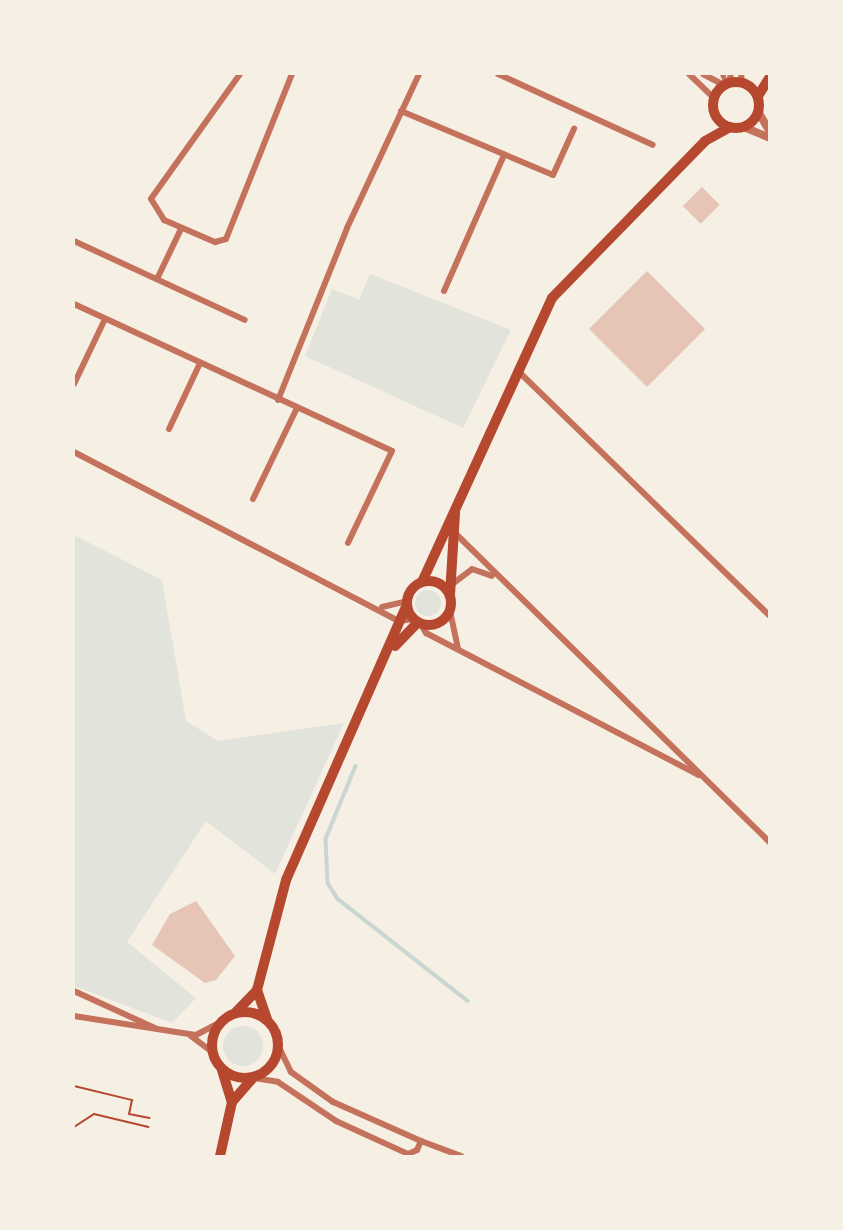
<!DOCTYPE html>
<html>
<head>
<meta charset="utf-8">
<style>
  body { margin:0 }
  #map { position:relative; width:843px; height:1230px; overflow:hidden; background:#f6efe4; font-family:"Fira Sans Condensed",sans-serif }
  div>[style] { position:absolute }
  .green>* { inset:0; background:#e2e4dc }
  .round { border-radius:50% }
  .stream>* { height:3.5px; margin:-1.75px; padding:0 1.75px; transform-origin:1.75px; border-radius:1.75px; background:#c9d6d2 }
  .building>* { inset:0; background:#e6c5b7; transform-origin:0 0 }
  .path>* { height:2px; margin:-1px; padding:0 1px; transform-origin:1px; border-radius:1px; background:#b5482f }
  .pedestrian>* { height:5px; margin:-2.5px; padding:0 2.5px; transform-origin:2.5px; border-radius:2.5px; background:#c5725c }
  .minor>* { height:6px; margin:-3px; padding:0 3px; transform-origin:3px; border-radius:3px; background:#c5725c }
  .tertiary>* { height:8px; margin:-4px; padding:0 4px; transform-origin:4px; border-radius:4px; background:#c5725c }
  .secondary>* { height:10px; margin:-5px; padding:0 5px; transform-origin:5px; border-radius:5px; background:#b5482f }
  .secondary>.ring { margin:-5px; padding:0; box-sizing:content-box; background:none; border:10px solid #b5482f; border-radius:50% }
  span { translate:-50% -50%; white-space:nowrap; text-align:center; line-height:1.15; -webkit-text-stroke:5px #f6efe4; paint-order:stroke }
  .frame { position:absolute; inset:0; border:75px solid #f6efe4; pointer-events:none }
</style>
</head>
<body>
<div id="map">
  <div class="green">
    <i style="clip-path:polygon(370px 274px,511px 330px,463px 428px,305px 356px,332px 289px,359px 300px)"></i>
    <i style="clip-path:polygon(74px 535px,162px 580px,186px 721px,218px 741px,344px 723px,275px 874px,206px 821px,127px 942px,196px 998px,172px 1023px,74px 986px)"></i>
    <i class="round" style="left:415px;top:590px;width:26px;height:26px"></i>
    <i class="round" style="left:223px;top:1026px;width:40px;height:40px"></i>
  </div>
  <div class="stream">
    <i style="left:356px;top:766px;width:79px;rotate:112.3deg"></i>
    <i style="left:326px;top:839px;width:44px;rotate:87.4deg"></i>
    <i style="left:328px;top:883px;width:19px;rotate:58deg"></i>
    <i style="left:338px;top:899px;width:165px;rotate:38.1deg"></i>
  </div>
  <div class="building">
    <i style="left:702px;top:187px;width:25px;height:27px;rotate:45deg"></i>
    <i style="left:647px;top:271px;width:82px;height:82px;rotate:45deg"></i>
    <i style="clip-path:polygon(196px 901px,235px 956px,216px 980px,205px 983px,152px 945px,170px 914px)"></i>
  </div>
  <div class="path">
    <i style="left:74px;top:1086px;width:60px;rotate:13.6deg"></i>
    <i style="left:132px;top:1100px;width:14px;rotate:102deg"></i>
    <i style="left:129px;top:1114px;width:21px;rotate:11deg"></i>
    <i style="left:74px;top:1127px;width:24px;rotate:-33deg"></i>
    <i style="left:94px;top:1114px;width:56px;rotate:13.5deg"></i>
  </div>
  <div class="pedestrian">
    <i style="left:722px;top:74px;width:10px;rotate:66deg"></i>
  </div>
  <div class="minor">
    <i style="left:240px;top:74px;width:153px;rotate:125.5deg"></i>
    <i style="left:151px;top:199px;width:25px;rotate:58deg"></i>
    <i style="left:164px;top:220px;width:56px;rotate:23.3deg"></i>
    <i style="left:215px;top:242px;width:11px;rotate:-15deg"></i>
    <i style="left:226px;top:239px;width:178px;rotate:-68.2deg"></i>
    <i style="left:498px;top:74px;width:170px;rotate:24.6deg"></i>
    <i style="left:689px;top:74px;width:35px;rotate:44deg"></i>
    <i style="left:703px;top:74px;width:24px;rotate:28deg"></i>
    <i style="left:741px;top:74px;width:8px;rotate:83deg"></i>
    <i style="left:729px;top:82px;width:8px;rotate:-76deg"></i>
    <i style="left:401px;top:111px;width:165px;rotate:22.8deg"></i>
    <i style="left:553px;top:175px;width:51px;rotate:-65.5deg"></i>
    <i style="left:74px;top:241px;width:188px;rotate:24.8deg"></i>
    <i style="left:157px;top:279px;width:55px;rotate:-64.4deg"></i>
    <i style="left:444px;top:291px;width:149px;rotate:-66.2deg"></i>
    <i style="left:74px;top:304px;width:350px;rotate:24.8deg"></i>
    <i style="left:392px;top:451px;width:102px;rotate:115.6deg"></i>
    <i style="left:517px;top:370px;width:353px;rotate:44.2deg"></i>
    <i style="left:74px;top:384px;width:72px;rotate:-64.5deg"></i>
    <i style="left:278px;top:400px;width:185px;rotate:-68.1deg"></i>
    <i style="left:347px;top:228px;width:170px;rotate:-64.9deg"></i>
    <i style="left:169px;top:429px;width:73px;rotate:-64.8deg"></i>
    <i style="left:74px;top:452px;width:366px;rotate:27.5deg"></i>
    <i style="left:399px;top:621px;width:15px;rotate:-8deg"></i>
    <i style="left:253px;top:499px;width:101px;rotate:-64.2deg"></i>
    <i style="left:454px;top:532px;width:443px;rotate:44.5deg"></i>
    <i style="left:451px;top:585px;width:26px;rotate:-37deg"></i>
    <i style="left:472px;top:569px;width:21px;rotate:19deg"></i>
    <i style="left:382px;top:607px;width:27px;rotate:-13deg"></i>
    <i style="left:450px;top:611px;width:38px;rotate:78deg"></i>
    <i style="left:420px;top:623px;width:12px;rotate:59deg"></i>
    <i style="left:426px;top:633px;width:308px;rotate:27.5deg"></i>
    <i style="left:74px;top:991px;width:89px;rotate:24.6deg"></i>
    <i style="left:74px;top:1016px;width:123px;rotate:8.9deg"></i>
    <i style="left:196px;top:1035px;width:26px;rotate:-28deg"></i>
    <i style="left:191px;top:1036px;width:26px;rotate:37deg"></i>
    <i style="left:254px;top:1078px;width:24px;rotate:9deg"></i>
    <i style="left:278px;top:1082px;width:70px;rotate:33.9deg"></i>
    <i style="left:336px;top:1121px;width:79px;rotate:24.6deg"></i>
    <i style="left:408px;top:1154px;width:10px;rotate:-24deg"></i>
    <i style="left:417px;top:1150px;width:10px;rotate:-66deg"></i>
    <i style="left:421px;top:1141px;width:96px;rotate:-156.1deg"></i>
    <i style="left:333px;top:1102px;width:52px;rotate:-144.5deg"></i>
    <i style="left:291px;top:1072px;width:28px;rotate:-116deg"></i>
    <i style="left:421px;top:1141px;width:43px;rotate:20.6deg"></i>
  </div>
  <div class="tertiary">
    <i style="left:759px;top:113px;width:22px;rotate:60deg"></i>
    <i style="left:744px;top:127px;width:28px;rotate:23deg"></i>
  </div>
  <div class="secondary">
    <i class="ring" style="left:713px;top:82px;width:36px;height:36px"></i>
    <i style="left:758px;top:96px;width:22px;rotate:-58deg"></i>
    <i class="ring" style="left:407px;top:581px;width:34px;height:34px"></i>
    <i style="left:422px;top:582px;width:312px;rotate:-65.4deg"></i>
    <i style="left:552px;top:298px;width:219px;rotate:-45.7deg"></i>
    <i style="left:705px;top:141px;width:29px;rotate:-29deg"></i>
    <i style="left:450px;top:595px;width:82px;rotate:-86.5deg"></i>
    <i style="left:395px;top:646px;width:33px;rotate:-46deg"></i>
    <i style="left:257px;top:990px;width:31px;rotate:71deg"></i>
    <i class="ring" style="left:212px;top:1012px;width:56px;height:56px"></i>
    <i style="left:236px;top:1012px;width:30px;rotate:-46deg"></i>
    <i style="left:257px;top:990px;width:114px;rotate:-75.2deg"></i>
    <i style="left:286px;top:880px;width:301px;rotate:-66.3deg"></i>
    <i style="left:222px;top:1070px;width:34px;rotate:73deg"></i>
    <i style="left:220px;top:1156px;width:55px;rotate:-77.5deg"></i>
    <i style="left:232px;top:1102px;width:32px;rotate:-49deg"></i>
  </div>
  <div class="frame"></div>
</div>
</body>
</html>
